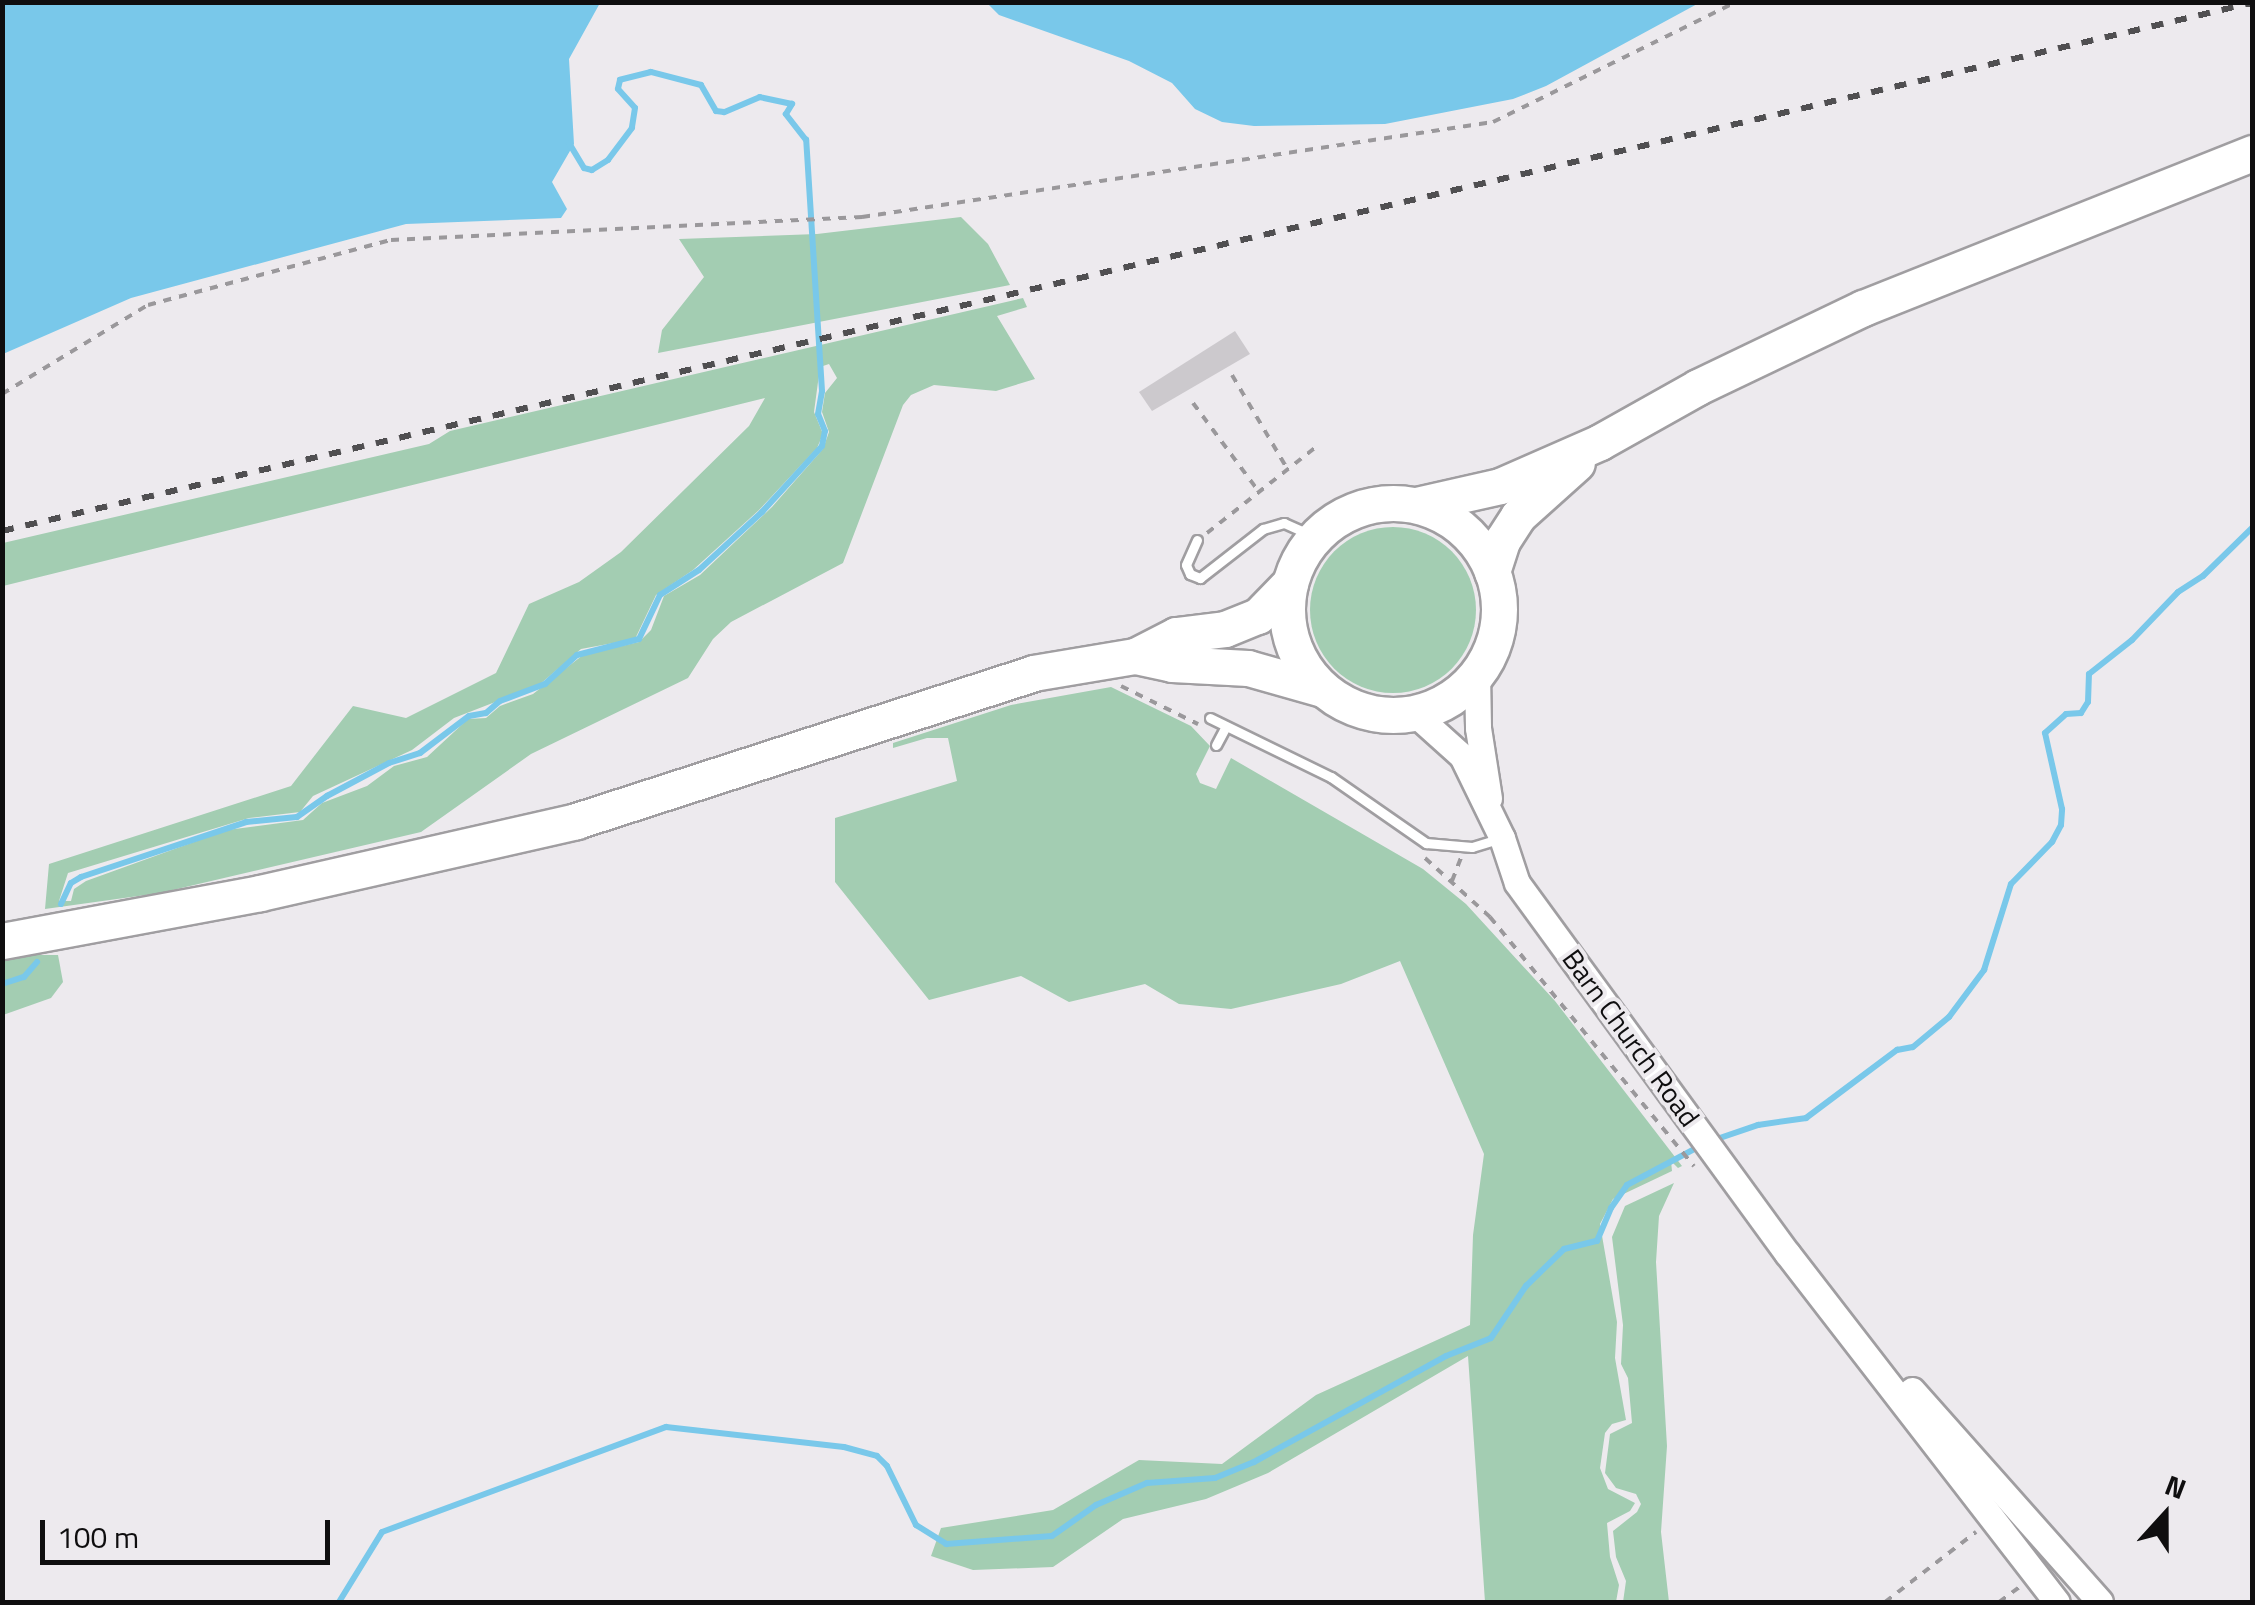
<!DOCTYPE html>
<html>
<head>
<meta charset="utf-8">
<style>
  body { margin:0 }
  #map { position:relative; width:2255px; height:1605px; overflow:hidden; background:#edeaee; font-family:"Titillium Web",sans-serif }
  div>[style] { position:absolute }
  .green>* { inset:0; background:#a3cdb2 }
  .round { border-radius:50% }
  .water>* { inset:0; background:#79c8ea }
  .stream>* { height:6px; margin:-3px; padding:0 3px; transform-origin:3px; border-radius:3px; background:#79c8ea }
  .building>* { inset:0; background:#ccc9cd }
  .path>* { height:4px; margin-top:-2px; transform-origin:0; background:repeating-linear-gradient(90deg,#9a989b 0 8px,transparent 0 16px) }
  .roads { filter:drop-shadow(2px 0 #a09ea1) drop-shadow(-2px 0 #a09ea1) drop-shadow(0 2px #a09ea1) drop-shadow(0 -2px #a09ea1) }
  .lane>* { height:9px; margin:-4.5px; padding:0 4.5px; transform-origin:4.5px; border-radius:4.5px; background:#fff }
  .secondary>* { height:25px; margin:-12.5px; padding:0 12.5px; transform-origin:12.5px; border-radius:12.5px; background:#fff }
  .highway>* { height:35px; margin:-17.5px; padding:0 17.5px; transform-origin:17.5px; border-radius:17.5px; background:#fff }
  .highway>.ring { margin:-17.5px; padding:0; box-sizing:content-box; background:none; border:35px solid #fff; border-radius:50% }
  .rail>* { height:6px; margin-top:-3px; transform-origin:0; background:repeating-linear-gradient(90deg,#504f51 0 12px,transparent 0 24px) }
  span { translate:-50% -50%; white-space:nowrap; text-align:center; line-height:1.15; -webkit-text-stroke:8px #edeaee; paint-order:stroke }
  .street-label { font-size:28px; color:#0f0e0f }
  .frame { position:absolute; inset:0; border:5px solid #0f0e0f; pointer-events:none }
  .north { position:absolute; left:2115px; top:1465px; width:100px; height:100px; -webkit-text-stroke:8px #edeaee; paint-order:stroke; rotate:21deg; font-size:28px; font-weight:700; line-height:40px; text-align:center; color:#0f0e0f }
  .north::after { content:''; display:block; margin:auto; width:35px; height:45px; background:#0f0e0f; clip-path:polygon(50% 0,100% 100%,50% 72%,0 100%) }
  .scale { position:absolute; left:40px; top:1520px; width:290px; height:45px; box-sizing:border-box; border:5px solid #0f0e0f; border-top:0; padding-left:12px; font-size:30px; line-height:35px; white-space:nowrap; color:#0f0e0f; -webkit-text-stroke:8px #edeaee; paint-order:stroke }
</style>
</head>
<body>
<div id="map">
  <div class="green">
    <i style="clip-path:polygon(961px 217px,988px 244px,1010px 285px,658px 353px,662px 330px,704px 277px,679px 239px,817px 234px)"></i>
    <i style="clip-path:polygon(evenodd,1023px 298px,1027px 307px,997px 316px,1035px 379px,996px 391px,934px 385px,911px 395px,903px 405px,843px 563px,731px 622px,713px 639px,688px 678px,531px 754px,421px 832px,160px 893px,45px 909px,49px 864px,291px 786px,353px 706px,406px 718px,496px 673px,529px 604px,579px 582px,621px 552px,749px 426px,765px 398px,3px 586px,3px 543px,429px 444px,450px 431px,1023px 298px,829px 364px,837px 378px,825px 393px,822px 412px,829px 432px,823px 449px,772px 507px,700px 575px,664px 596px,651px 630px,639px 642px,583px 655px,533px 694px,500px 706px,486px 718px,468px 719px,427px 757px,394px 766px,367px 786px,322px 803px,303px 820px,227px 830px,86px 881px,74px 889px,71px 901px,59px 901px,68px 873px,249px 818px,300px 812px,313px 796px,412px 750px,454px 718px,539px 685px,581px 649px,635px 639px,656px 595px,693px 570px,759px 510px,817px 448px,823px 434px,814px 412px,820px 367px,829px 364px)"></i>
    <i class="round" style="left:1310px;top:527px;width:166px;height:166px"></i>
    <i style="clip-path:polygon(1111px 687px,1191px 726px,1210px 746px,1196px 774px,1200px 783px,1216px 789px,1231px 758px,1423px 869px,1466px 904px,1555px 1001px,1682px 1166px,1678px 1168px,1671px 1161px,1672px 1171px,1613px 1199px,1600px 1224px,1617px 1322px,1615px 1358px,1626px 1420px,1612px 1424px,1605px 1433px,1600px 1468px,1608px 1489px,1635px 1503px,1630px 1511px,1607px 1523px,1610px 1557px,1619px 1585px,1616px 1602px,1485px 1602px,1468px 1356px,1268px 1473px,1206px 1499px,1123px 1519px,1053px 1567px,973px 1570px,931px 1556px,941px 1528px,1053px 1510px,1139px 1460px,1222px 1464px,1316px 1395px,1470px 1325px,1473px 1235px,1484px 1154px,1400px 961px,1341px 984px,1231px 1009px,1179px 1004px,1145px 984px,1069px 1002px,1021px 976px,929px 1000px,835px 882px,835px 818px,957px 781px,948px 738px,927px 738px,893px 748px,893px 743px,1011px 705px)"></i>
    <i style="clip-path:polygon(26px 955px,58px 955px,63px 982px,51px 998px,3px 1015px,3px 958px)"></i>
    <i style="clip-path:polygon(1674px 1183px,1659px 1216px,1656px 1262px,1667px 1446px,1661px 1532px,1669px 1602px,1623px 1602px,1626px 1581px,1616px 1557px,1613px 1531px,1637px 1512px,1641px 1504px,1636px 1494px,1616px 1488px,1605px 1473px,1610px 1434px,1632px 1423px,1628px 1378px,1621px 1364px,1623px 1325px,1612px 1237px,1625px 1206px)"></i>
  </div>
  <div class="water">
    <i style="clip-path:polygon(3px 2px,600px 3px,569px 59px,574px 144px,552px 182px,567px 209px,561px 218px,406px 224px,131px 298px,3px 354px)"></i>
    <i style="clip-path:polygon(987px 3px,1699px 3px,1546px 86px,1513px 99px,1385px 124px,1254px 126px,1222px 122px,1195px 109px,1172px 83px,1129px 61px,999px 15px)"></i>
  </div>
  <div class="stream">
    <i style="left:61px;top:904px;width:23px;rotate:-65deg"></i>
    <i style="left:71px;top:883px;width:12px;rotate:-31deg"></i>
    <i style="left:81px;top:877px;width:174px;rotate:-18.4deg"></i>
    <i style="left:246px;top:822px;width:51px;rotate:-5.6deg"></i>
    <i style="left:297px;top:817px;width:37px;rotate:-35deg"></i>
    <i style="left:327px;top:796px;width:70px;rotate:-28deg"></i>
    <i style="left:389px;top:763px;width:33px;rotate:-18deg"></i>
    <i style="left:420px;top:753px;width:61px;rotate:-37.1deg"></i>
    <i style="left:469px;top:716px;width:17px;rotate:-10deg"></i>
    <i style="left:486px;top:713px;width:18px;rotate:-41deg"></i>
    <i style="left:500px;top:701px;width:48px;rotate:-20.7deg"></i>
    <i style="left:545px;top:684px;width:43px;rotate:-42.2deg"></i>
    <i style="left:577px;top:655px;width:64px;rotate:-14.5deg"></i>
    <i style="left:639px;top:639px;width:49px;rotate:-64.5deg"></i>
    <i style="left:660px;top:595px;width:46px;rotate:-32.7deg"></i>
    <i style="left:699px;top:570px;width:86px;rotate:-42.6deg"></i>
    <i style="left:762px;top:512px;width:89px;rotate:-47.7deg"></i>
    <i style="left:822px;top:446px;width:15px;rotate:-79deg"></i>
    <i style="left:825px;top:431px;width:18px;rotate:-112deg"></i>
    <i style="left:818px;top:414px;width:23px;rotate:-80deg"></i>
    <i style="left:822px;top:391px;width:252px;rotate:-93.6deg"></i>
    <i style="left:806px;top:140px;width:33px;rotate:-128deg"></i>
    <i style="left:786px;top:114px;width:12px;rotate:-59deg"></i>
    <i style="left:792px;top:104px;width:33px;rotate:-168deg"></i>
    <i style="left:760px;top:97px;width:39px;rotate:157deg"></i>
    <i style="left:724px;top:112px;width:8px;rotate:-173deg"></i>
    <i style="left:716px;top:111px;width:30px;rotate:-120deg"></i>
    <i style="left:701px;top:85px;width:52px;rotate:-165.4deg"></i>
    <i style="left:651px;top:72px;width:32px;rotate:166deg"></i>
    <i style="left:620px;top:80px;width:9px;rotate:103deg"></i>
    <i style="left:618px;top:89px;width:25px;rotate:48deg"></i>
    <i style="left:635px;top:108px;width:20px;rotate:99deg"></i>
    <i style="left:632px;top:128px;width:40px;rotate:127deg"></i>
    <i style="left:608px;top:160px;width:19px;rotate:148deg"></i>
    <i style="left:592px;top:170px;width:8px;rotate:-166deg"></i>
    <i style="left:584px;top:168px;width:29px;rotate:-121deg"></i>
    <i style="left:2px;top:984px;width:23px;rotate:-18deg"></i>
    <i style="left:24px;top:977px;width:20px;rotate:-49deg"></i>
    <i style="left:1711px;top:1141px;width:50px;rotate:-18.8deg"></i>
    <i style="left:1758px;top:1125px;width:49px;rotate:-8.3deg"></i>
    <i style="left:1806px;top:1118px;width:114px;rotate:-36.8deg"></i>
    <i style="left:1897px;top:1050px;width:16px;rotate:-11deg"></i>
    <i style="left:1913px;top:1047px;width:47px;rotate:-39.8deg"></i>
    <i style="left:1949px;top:1017px;width:59px;rotate:-53.3deg"></i>
    <i style="left:1984px;top:970px;width:90px;rotate:-72.6deg"></i>
    <i style="left:2011px;top:884px;width:59px;rotate:-45.7deg"></i>
    <i style="left:2052px;top:842px;width:19px;rotate:-62deg"></i>
    <i style="left:2061px;top:825px;width:16px;rotate:-86deg"></i>
    <i style="left:2062px;top:809px;width:78px;rotate:-102.6deg"></i>
    <i style="left:2045px;top:733px;width:28px;rotate:-42deg"></i>
    <i style="left:2066px;top:714px;width:15px;rotate:-4deg"></i>
    <i style="left:2081px;top:713px;width:13px;rotate:-58deg"></i>
    <i style="left:2088px;top:702px;width:28px;rotate:-88deg"></i>
    <i style="left:2089px;top:674px;width:55px;rotate:-38.3deg"></i>
    <i style="left:2132px;top:640px;width:66px;rotate:-46.2deg"></i>
    <i style="left:2178px;top:592px;width:30px;rotate:-33deg"></i>
    <i style="left:2203px;top:576px;width:69px;rotate:-44.4deg"></i>
    <i style="left:339px;top:1602px;width:82px;rotate:-58.4deg"></i>
    <i style="left:382px;top:1532px;width:303px;rotate:-20.3deg"></i>
    <i style="left:666px;top:1427px;width:179px;rotate:6.4deg"></i>
    <i style="left:844px;top:1447px;width:34px;rotate:15deg"></i>
    <i style="left:877px;top:1456px;width:14px;rotate:45deg"></i>
    <i style="left:887px;top:1466px;width:66px;rotate:63.8deg"></i>
    <i style="left:916px;top:1525px;width:36px;rotate:32deg"></i>
    <i style="left:946px;top:1544px;width:106px;rotate:-4.3deg"></i>
    <i style="left:1052px;top:1536px;width:54px;rotate:-35.2deg"></i>
    <i style="left:1096px;top:1505px;width:56px;rotate:-23.3deg"></i>
    <i style="left:1147px;top:1483px;width:68px;rotate:-4.2deg"></i>
    <i style="left:1215px;top:1478px;width:42px;rotate:-22.3deg"></i>
    <i style="left:1254px;top:1462px;width:219px;rotate:-28.9deg"></i>
    <i style="left:1446px;top:1356px;width:48px;rotate:-21.8deg"></i>
    <i style="left:1491px;top:1338px;width:63px;rotate:-56.1deg"></i>
    <i style="left:1526px;top:1286px;width:53px;rotate:-44.2deg"></i>
    <i style="left:1564px;top:1249px;width:34px;rotate:-14deg"></i>
    <i style="left:1597px;top:1241px;width:36px;rotate:-67deg"></i>
    <i style="left:1611px;top:1208px;width:28px;rotate:-55deg"></i>
    <i style="left:1627px;top:1185px;width:83px;rotate:-28.1deg"></i>
  </div>
  <div class="building">
    <i style="clip-path:polygon(1235px 331px,1250px 354px,1152px 411px,1139px 392px)"></i>
  </div>
  <div class="path">
    <i style="left:1232px;top:375px;width:110px;rotate:59.5deg"></i>
    <i style="left:2px;top:394px;width:171px;rotate:-31.4deg"></i>
    <i style="left:148px;top:305px;width:252px;rotate:-15deg"></i>
    <i style="left:391px;top:240px;width:472px;rotate:-2.8deg"></i>
    <i style="left:862px;top:217px;width:638px;rotate:-8.56deg"></i>
    <i style="left:1493px;top:122px;width:271px;rotate:-26.3deg"></i>
    <i style="left:1193px;top:403px;width:111px;rotate:53.4deg"></i>
    <i style="left:1207px;top:533px;width:140px;rotate:-38.3deg"></i>
    <i style="left:1121px;top:686px;width:86px;rotate:26.3deg"></i>
    <i style="left:1425px;top:858px;width:88px;rotate:42.2deg"></i>
    <i style="left:1490px;top:917px;width:322px;rotate:50.7deg"></i>
    <i style="left:1452px;top:881px;width:25px;rotate:-69deg"></i>
    <i style="left:1885px;top:1602px;width:115px;rotate:-37.6deg"></i>
    <i style="left:1999px;top:1602px;width:26px;rotate:-36deg"></i>
  </div>
  <div class="roads">
    <div class="lane">
      <i style="left:1197px;top:540px;width:27px;rotate:114deg"></i>
      <i style="left:1186px;top:565px;width:10px;rotate:66deg"></i>
      <i style="left:1190px;top:574px;width:11px;rotate:22deg"></i>
      <i style="left:1200px;top:578px;width:80px;rotate:-37.9deg"></i>
      <i style="left:1263px;top:529px;width:22px;rotate:-16deg"></i>
      <i style="left:1284px;top:523px;width:34px;rotate:24deg"></i>
      <i style="left:1210px;top:718px;width:135px;rotate:26deg"></i>
      <i style="left:1331px;top:777px;width:116px;rotate:34.8deg"></i>
      <i style="left:1426px;top:843px;width:46px;rotate:5deg"></i>
      <i style="left:1472px;top:847px;width:30px;rotate:-17deg"></i>
      <i style="left:1216px;top:745px;width:21px;rotate:-62deg"></i>
    </div>
    <div class="secondary">
      <i style="left:1477px;top:674px;width:54px;rotate:88.9deg"></i>
      <i style="left:1478px;top:728px;width:71px;rotate:81.1deg"></i>
      <i style="left:1414px;top:713px;width:64px;rotate:41.9deg"></i>
      <i style="left:1462px;top:756px;width:91px;rotate:64deg"></i>
      <i style="left:1502px;top:838px;width:47px;rotate:71.6deg"></i>
      <i style="left:1517px;top:883px;width:458px;rotate:53.9deg"></i>
      <i style="left:1787px;top:1253px;width:441px;rotate:52.3deg"></i>
      <i style="left:1912px;top:1390px;width:283px;rotate:48.4deg"></i>
    </div>
    <div class="highway">
      <i class="ring" style="left:1287px;top:503px;width:177px;height:177px"></i>
      <i style="left:1416px;top:505px;width:86px;rotate:-12.7deg"></i>
      <i style="left:1500px;top:486px;width:109px;rotate:-23.7deg"></i>
      <i style="left:1600px;top:442px;width:112px;rotate:-29.3deg"></i>
      <i style="left:1698px;top:387px;width:183px;rotate:-25.6deg"></i>
      <i style="left:1863px;top:308px;width:419px;rotate:-21.7deg"></i>
      <i style="left:1492px;top:572px;width:33px;rotate:-72deg"></i>
      <i style="left:1502px;top:541px;width:30px;rotate:-57deg"></i>
      <i style="left:1518px;top:516px;width:79px;rotate:-41.9deg"></i>
      <i style="left:1135px;top:656px;width:38px;rotate:12deg"></i>
      <i style="left:1172px;top:664px;width:76px;rotate:3deg"></i>
      <i style="left:1248px;top:668px;width:77px;rotate:15.8deg"></i>
      <i style="left:2px;top:941px;width:262px;rotate:-10.5deg"></i>
      <i style="left:260px;top:893px;width:324px;rotate:-12.8deg"></i>
      <i style="left:576px;top:821px;width:480px;rotate:-17.9deg"></i>
      <i style="left:1033px;top:673px;width:103px;rotate:-9.5deg"></i>
      <i style="left:1135px;top:656px;width:46px;rotate:-27.1deg"></i>
      <i style="left:1176px;top:635px;width:49px;rotate:-7deg"></i>
      <i style="left:1225px;top:629px;width:35px;rotate:-22deg"></i>
      <i style="left:1258px;top:616px;width:46px;rotate:-45.9deg"></i>
    </div>
  </div>
  <div class="rail">
    <i style="left:2px;top:531px;width:2311px;rotate:-13.21deg"></i>
  </div>
  <div class="street-label">
    <span style="left:1631px;top:1038px;rotate:54deg">Barn Church Road</span>
  </div>
  <div class="frame"></div>
  <div class="north">N</div>
  <div class="scale">100 m</div>
</div>
</body>
</html>
